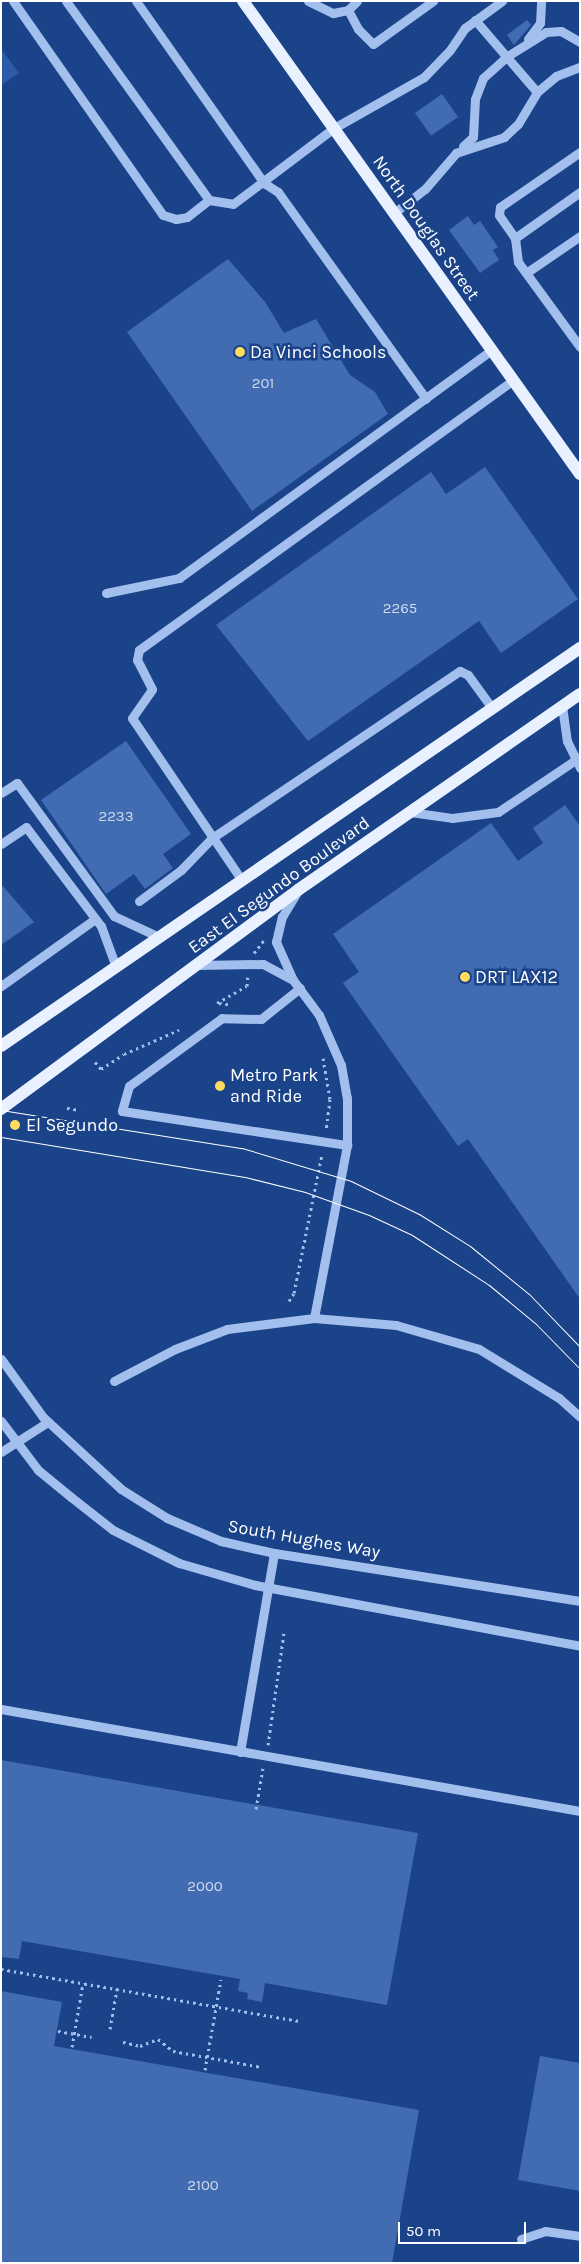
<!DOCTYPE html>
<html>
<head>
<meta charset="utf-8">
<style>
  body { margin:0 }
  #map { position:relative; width:581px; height:2264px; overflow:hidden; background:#1a4389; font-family:Karla,sans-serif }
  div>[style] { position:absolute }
  .green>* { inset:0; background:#2c5ba8 }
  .building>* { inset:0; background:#426cb2; transform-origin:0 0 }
  .path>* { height:3px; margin-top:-1.5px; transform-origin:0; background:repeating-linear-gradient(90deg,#a3bfed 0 2.5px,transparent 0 6.5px) }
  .minor>* { height:9px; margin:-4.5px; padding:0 4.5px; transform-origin:4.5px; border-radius:4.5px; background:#a3bfed }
  .major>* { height:12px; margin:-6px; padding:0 6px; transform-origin:6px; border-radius:6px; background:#e9f0ff }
  .tram>* { height:1px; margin:-0.5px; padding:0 0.5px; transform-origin:0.5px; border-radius:0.5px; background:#fff }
  .dots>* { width:14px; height:14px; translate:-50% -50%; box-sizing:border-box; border:2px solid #1a4389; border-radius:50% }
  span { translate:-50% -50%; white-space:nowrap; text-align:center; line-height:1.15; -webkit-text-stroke:5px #1a4389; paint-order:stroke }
  .number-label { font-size:15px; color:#d0daec }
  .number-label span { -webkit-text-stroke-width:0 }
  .street-label { font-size:18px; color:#fff }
  .poi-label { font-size:18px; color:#fff }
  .left { translate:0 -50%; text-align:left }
  .frame { position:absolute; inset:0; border:2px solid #fff; pointer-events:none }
  .scale { position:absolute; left:398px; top:2222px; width:128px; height:22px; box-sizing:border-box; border:2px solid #fff; border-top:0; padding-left:6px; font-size:15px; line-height:18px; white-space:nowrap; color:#fff; -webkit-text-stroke:4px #1a4389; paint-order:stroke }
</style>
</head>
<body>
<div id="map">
  <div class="green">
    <i style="clip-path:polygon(1px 49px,19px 73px,1px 85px)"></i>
  </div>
  <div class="building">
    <i style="clip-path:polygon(527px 20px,531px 25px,514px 45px,507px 35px)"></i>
    <i style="left:442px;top:94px;width:28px;height:33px;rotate:55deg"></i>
    <i style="clip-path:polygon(468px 216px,474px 225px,480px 221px,498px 247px,493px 250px,499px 260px,480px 273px,449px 230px)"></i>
    <i style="clip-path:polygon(228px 259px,265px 302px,284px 333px,316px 319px,350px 375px,375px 392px,388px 414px,252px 511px,127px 332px)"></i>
    <i style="clip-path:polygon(485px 467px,578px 599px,501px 653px,479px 621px,308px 741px,216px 625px,431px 472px,446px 494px)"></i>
    <i style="clip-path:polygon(126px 741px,191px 834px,163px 854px,173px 868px,145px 889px,134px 874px,106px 894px,41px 800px)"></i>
    <i style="clip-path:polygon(565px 805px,580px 826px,580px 1299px,468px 1139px,458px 1146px,343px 983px,359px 972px,333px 934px,491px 823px,518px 861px,543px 843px,533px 828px)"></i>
    <i style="clip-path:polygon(1px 884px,34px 922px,1px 945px)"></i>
    <i style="clip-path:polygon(1px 1760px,418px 1833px,387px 2005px,265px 1983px,262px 2002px,247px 1999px,248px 1993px,238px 1991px,240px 1979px,22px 1941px,19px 1959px,2px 1957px)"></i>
    <i style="clip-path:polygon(1px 1991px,62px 2002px,54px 2046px,419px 2110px,392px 2263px,1px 2263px)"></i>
    <i style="clip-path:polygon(540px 2056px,580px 2063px,580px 2191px,518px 2180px)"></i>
  </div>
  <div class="path">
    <i style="left:254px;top:953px;width:16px;rotate:-52deg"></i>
    <i style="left:228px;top:1004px;width:11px;rotate:-175deg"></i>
    <i style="left:217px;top:1003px;width:34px;rotate:-30deg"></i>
    <i style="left:247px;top:986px;width:11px;rotate:-85deg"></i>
    <i style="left:323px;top:1058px;width:42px;rotate:80.3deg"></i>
    <i style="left:330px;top:1099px;width:32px;rotate:97deg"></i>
    <i style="left:95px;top:1062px;width:9px;rotate:49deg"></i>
    <i style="left:101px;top:1069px;width:27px;rotate:-33deg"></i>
    <i style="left:124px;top:1054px;width:60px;rotate:-23.6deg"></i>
    <i style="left:67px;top:1108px;width:13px;rotate:9deg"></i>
    <i style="left:289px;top:1301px;width:9px;rotate:-58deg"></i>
    <i style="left:294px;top:1293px;width:142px;rotate:-78.6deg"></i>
    <i style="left:268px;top:1745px;width:114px;rotate:-81.9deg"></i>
    <i style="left:256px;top:1809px;width:42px;rotate:-80.3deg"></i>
    <i style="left:1px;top:1969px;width:303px;rotate:9.9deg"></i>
    <i style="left:110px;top:2029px;width:41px;rotate:-80.1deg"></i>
    <i style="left:58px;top:2031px;width:34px;rotate:10deg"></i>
    <i style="left:123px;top:2042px;width:17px;rotate:13deg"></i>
    <i style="left:140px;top:2046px;width:19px;rotate:-21deg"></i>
    <i style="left:158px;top:2039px;width:19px;rotate:39deg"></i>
    <i style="left:173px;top:2051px;width:89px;rotate:10.3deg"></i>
    <i style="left:72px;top:2047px;width:65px;rotate:-80.2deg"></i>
    <i style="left:205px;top:2070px;width:92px;rotate:-80deg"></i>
  </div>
  <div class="minor">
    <i style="left:13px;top:1px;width:261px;rotate:55deg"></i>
    <i style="left:163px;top:215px;width:14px;rotate:17deg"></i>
    <i style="left:176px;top:219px;width:11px;rotate:-10deg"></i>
    <i style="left:187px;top:217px;width:28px;rotate:-38deg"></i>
    <i style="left:66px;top:1px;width:245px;rotate:54.3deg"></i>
    <i style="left:209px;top:200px;width:24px;rotate:9deg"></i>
    <i style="left:233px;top:204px;width:126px;rotate:-37deg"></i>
    <i style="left:334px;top:128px;width:103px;rotate:-29.5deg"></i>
    <i style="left:424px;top:77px;width:37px;rotate:-46deg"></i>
    <i style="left:450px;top:50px;width:27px;rotate:-56deg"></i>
    <i style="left:465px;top:28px;width:46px;rotate:-36.1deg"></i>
    <i style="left:136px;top:1px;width:223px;rotate:54.9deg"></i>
    <i style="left:264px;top:183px;width:17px;rotate:33deg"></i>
    <i style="left:278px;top:192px;width:254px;rotate:54.4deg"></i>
    <i style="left:308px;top:1px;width:28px;rotate:26deg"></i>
    <i style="left:333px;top:13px;width:15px;rotate:-11deg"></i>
    <i style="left:357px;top:1px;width:13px;rotate:135deg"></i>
    <i style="left:348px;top:10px;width:21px;rotate:62deg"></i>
    <i style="left:358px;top:29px;width:21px;rotate:45deg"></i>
    <i style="left:373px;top:44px;width:74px;rotate:-35.6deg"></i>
    <i style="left:475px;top:20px;width:95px;rotate:49.3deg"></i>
    <i style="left:528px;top:39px;width:20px;rotate:-53deg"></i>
    <i style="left:540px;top:23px;width:22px;rotate:-87deg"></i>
    <i style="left:463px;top:146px;width:13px;rotate:-42deg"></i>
    <i style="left:473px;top:137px;width:38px;rotate:-87deg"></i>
    <i style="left:475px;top:99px;width:22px;rotate:-69deg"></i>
    <i style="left:483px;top:78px;width:31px;rotate:-42deg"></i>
    <i style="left:506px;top:57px;width:47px;rotate:-32deg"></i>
    <i style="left:546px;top:32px;width:15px;rotate:-4deg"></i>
    <i style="left:561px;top:31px;width:22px;rotate:30deg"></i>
    <i style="left:580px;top:192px;width:80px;rotate:144.7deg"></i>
    <i style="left:515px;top:238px;width:24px;rotate:83deg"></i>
    <i style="left:518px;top:262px;width:105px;rotate:53.9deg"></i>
    <i style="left:394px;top:213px;width:39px;rotate:-38deg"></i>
    <i style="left:425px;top:189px;width:48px;rotate:-49.3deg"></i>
    <i style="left:456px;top:153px;width:51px;rotate:-18.4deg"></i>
    <i style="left:504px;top:137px;width:19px;rotate:-43deg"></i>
    <i style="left:518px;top:124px;width:37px;rotate:-59deg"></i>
    <i style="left:537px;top:92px;width:25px;rotate:-40deg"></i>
    <i style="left:556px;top:76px;width:26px;rotate:-21deg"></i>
    <i style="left:515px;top:238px;width:28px;rotate:-125deg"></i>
    <i style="left:499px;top:215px;width:8px;rotate:-83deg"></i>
    <i style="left:500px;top:207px;width:97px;rotate:-34.5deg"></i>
    <i style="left:526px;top:273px;width:65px;rotate:-34.4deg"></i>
    <i style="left:106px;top:593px;width:75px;rotate:-11.6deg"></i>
    <i style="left:179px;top:578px;width:387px;rotate:-36.1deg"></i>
    <i style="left:562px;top:706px;width:35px;rotate:82deg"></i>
    <i style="left:567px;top:741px;width:30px;rotate:64deg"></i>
    <i style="left:1px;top:793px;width:19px;rotate:-32deg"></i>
    <i style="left:17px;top:783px;width:165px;rotate:53.9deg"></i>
    <i style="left:114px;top:916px;width:50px;rotate:25deg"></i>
    <i style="left:410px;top:812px;width:42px;rotate:8.1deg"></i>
    <i style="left:452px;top:818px;width:46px;rotate:-7.4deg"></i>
    <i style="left:498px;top:812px;width:99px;rotate:-33.9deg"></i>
    <i style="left:1px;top:844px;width:30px;rotate:-34deg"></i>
    <i style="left:26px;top:827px;width:124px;rotate:52.9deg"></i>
    <i style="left:101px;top:926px;width:44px;rotate:69.9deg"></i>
    <i style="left:241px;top:879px;width:194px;rotate:-124.1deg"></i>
    <i style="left:132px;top:718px;width:35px;rotate:-55deg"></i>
    <i style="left:152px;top:689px;width:33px;rotate:-117deg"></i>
    <i style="left:137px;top:660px;width:10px;rotate:-79deg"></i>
    <i style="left:139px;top:650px;width:461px;rotate:-35.8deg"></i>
    <i style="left:139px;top:901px;width:52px;rotate:-36.4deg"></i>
    <i style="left:181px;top:870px;width:45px;rotate:-45.9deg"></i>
    <i style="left:212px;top:838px;width:299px;rotate:-34deg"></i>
    <i style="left:460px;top:671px;width:9px;rotate:27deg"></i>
    <i style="left:468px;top:675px;width:41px;rotate:54deg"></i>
    <i style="left:198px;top:965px;width:65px;rotate:-0.9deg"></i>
    <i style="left:263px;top:964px;width:34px;rotate:28deg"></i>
    <i style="left:293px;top:980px;width:44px;rotate:53.4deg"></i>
    <i style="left:319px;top:1015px;width:55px;rotate:66.3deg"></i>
    <i style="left:341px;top:1065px;width:34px;rotate:80deg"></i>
    <i style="left:347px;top:1098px;width:47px;rotate:90deg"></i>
    <i style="left:347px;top:1145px;width:176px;rotate:100.8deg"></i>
    <i style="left:293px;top:980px;width:42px;rotate:-114.1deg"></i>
    <i style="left:276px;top:942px;width:26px;rotate:-77deg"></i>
    <i style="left:282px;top:917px;width:27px;rotate:-59deg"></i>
    <i style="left:1px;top:986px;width:115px;rotate:-35.5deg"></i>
    <i style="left:300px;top:988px;width:50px;rotate:141.5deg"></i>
    <i style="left:261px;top:1019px;width:39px;rotate:-179deg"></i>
    <i style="left:222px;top:1018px;width:115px;rotate:143.8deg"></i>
    <i style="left:129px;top:1086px;width:26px;rotate:106deg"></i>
    <i style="left:122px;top:1111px;width:228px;rotate:8.6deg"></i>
    <i style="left:1px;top:1359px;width:72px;rotate:54.1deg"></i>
    <i style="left:43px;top:1417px;width:106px;rotate:42.7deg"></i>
    <i style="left:121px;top:1489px;width:54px;rotate:32.2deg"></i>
    <i style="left:167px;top:1518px;width:59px;rotate:23.1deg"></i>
    <i style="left:221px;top:1541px;width:54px;rotate:12.8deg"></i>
    <i style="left:274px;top:1553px;width:310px;rotate:8.9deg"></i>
    <i style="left:114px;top:1381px;width:69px;rotate:-27.7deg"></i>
    <i style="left:175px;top:1349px;width:56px;rotate:-21deg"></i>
    <i style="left:227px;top:1329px;width:88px;rotate:-7.2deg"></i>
    <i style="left:314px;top:1318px;width:82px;rotate:4.9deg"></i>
    <i style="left:396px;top:1325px;width:86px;rotate:16.1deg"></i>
    <i style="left:479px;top:1349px;width:94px;rotate:31.5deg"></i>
    <i style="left:559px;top:1398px;width:28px;rotate:42deg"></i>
    <i style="left:1px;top:1421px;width:61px;rotate:52.9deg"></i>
    <i style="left:38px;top:1470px;width:43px;rotate:39.3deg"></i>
    <i style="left:71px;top:1497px;width:53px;rotate:38.2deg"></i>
    <i style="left:113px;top:1530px;width:74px;rotate:26.6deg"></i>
    <i style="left:179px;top:1563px;width:79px;rotate:16.1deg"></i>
    <i style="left:255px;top:1585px;width:331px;rotate:10.6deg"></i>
    <i style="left:1px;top:1452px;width:56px;rotate:-32.6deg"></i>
    <i style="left:1px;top:1709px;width:588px;rotate:9.99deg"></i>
    <i style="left:240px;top:1752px;width:202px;rotate:-80.3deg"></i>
    <i style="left:521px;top:2239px;width:25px;rotate:-18deg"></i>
    <i style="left:545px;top:2231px;width:35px;rotate:8deg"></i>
  </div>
  <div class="major">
    <i style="left:243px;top:1px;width:581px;rotate:54.53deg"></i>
    <i style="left:1px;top:1046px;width:703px;rotate:-34.5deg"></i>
    <i style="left:1px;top:1109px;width:369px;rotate:-36.4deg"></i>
    <i style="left:298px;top:890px;width:343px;rotate:-34.8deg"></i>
  </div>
  <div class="tram">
    <i style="left:1px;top:1110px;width:244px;rotate:9deg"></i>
    <i style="left:242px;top:1148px;width:114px;rotate:16.8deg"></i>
    <i style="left:351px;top:1181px;width:76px;rotate:25.9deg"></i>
    <i style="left:419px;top:1214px;width:60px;rotate:32.1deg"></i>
    <i style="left:470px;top:1246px;width:77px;rotate:39.2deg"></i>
    <i style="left:530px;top:1295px;width:72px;rotate:46.1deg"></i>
    <i style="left:1px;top:1137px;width:247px;rotate:9.3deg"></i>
    <i style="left:245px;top:1177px;width:62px;rotate:14deg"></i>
    <i style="left:305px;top:1192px;width:68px;rotate:19.8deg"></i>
    <i style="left:369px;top:1215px;width:47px;rotate:24.9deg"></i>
    <i style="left:412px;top:1235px;width:92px;rotate:33deg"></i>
    <i style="left:489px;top:1285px;width:61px;rotate:39.7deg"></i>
    <i style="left:536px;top:1324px;width:63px;rotate:45.6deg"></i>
  </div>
  <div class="dots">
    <i style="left:240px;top:352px;background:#ffdc5f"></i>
    <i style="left:465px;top:977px;background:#ffdc5f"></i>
    <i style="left:220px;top:1086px;background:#ffdc5f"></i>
    <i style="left:15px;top:1125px;background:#ffdc5f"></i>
  </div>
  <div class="number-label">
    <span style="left:263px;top:384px">201</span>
    <span style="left:400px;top:609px">2265</span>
    <span style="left:116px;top:817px">2233</span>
    <span style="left:205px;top:1887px">2000</span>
    <span style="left:203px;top:2186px">2100</span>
  </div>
  <div class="street-label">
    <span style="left:426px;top:228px;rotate:55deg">North Douglas Street</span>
    <span style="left:279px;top:885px;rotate:-36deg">East El Segundo Boulevard</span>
    <span style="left:304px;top:1539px;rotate:10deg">South Hughes Way</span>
  </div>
  <div class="poi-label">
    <span class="left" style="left:250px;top:352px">Da Vinci Schools</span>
    <span class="left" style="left:475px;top:977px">DRT LAX12</span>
    <span class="left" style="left:230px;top:1086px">Metro Park<br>and Ride</span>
    <span class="left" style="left:26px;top:1125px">El Segundo</span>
  </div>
  <div class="frame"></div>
  <div class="scale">50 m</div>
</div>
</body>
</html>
